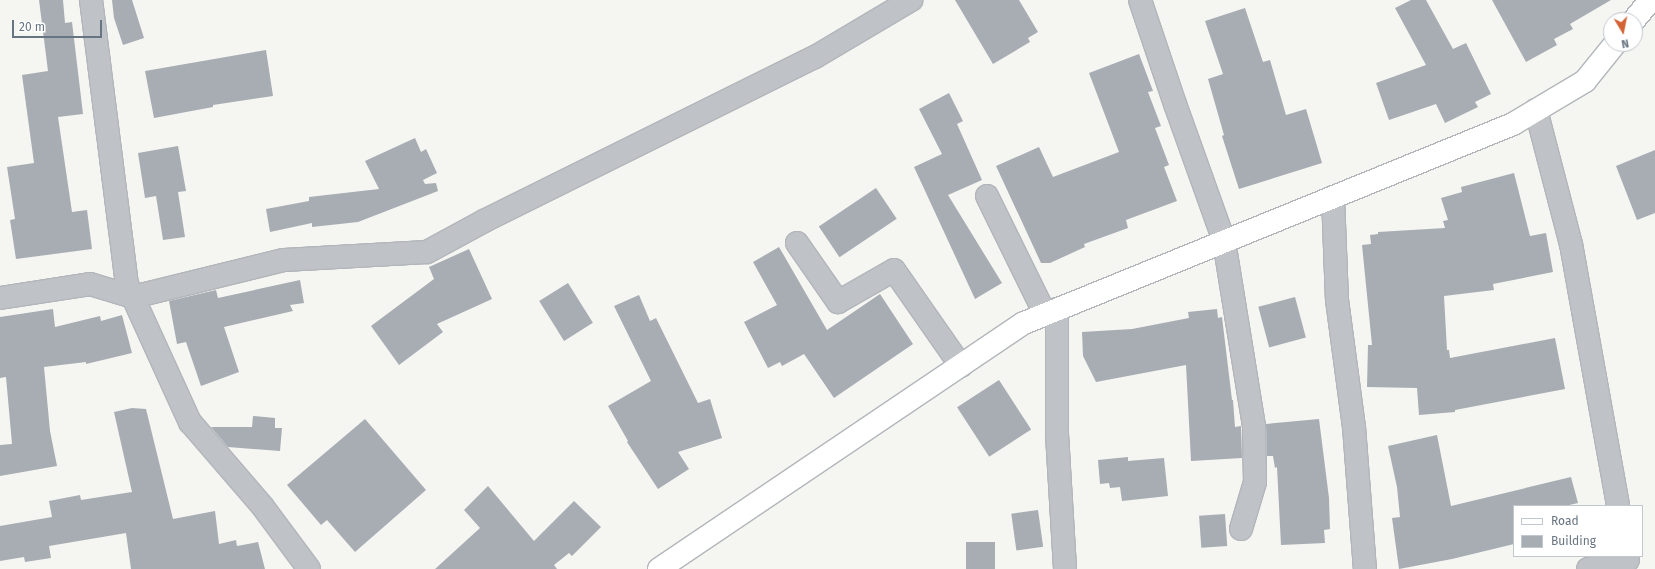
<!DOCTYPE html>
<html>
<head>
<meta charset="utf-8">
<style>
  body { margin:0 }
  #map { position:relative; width:1655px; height:569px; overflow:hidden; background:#f5f5f2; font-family:"Fira Sans",sans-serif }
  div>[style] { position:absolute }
  .building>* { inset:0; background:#a7adb3; transform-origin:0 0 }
  .roads { filter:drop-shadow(1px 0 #b2b6ba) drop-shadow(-1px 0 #b2b6ba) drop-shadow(0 1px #b2b6ba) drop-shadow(0 -1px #b2b6ba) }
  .minor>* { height:22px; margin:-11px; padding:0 11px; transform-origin:11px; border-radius:11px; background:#bfc2c6 }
  .tertiary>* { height:22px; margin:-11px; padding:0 11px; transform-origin:11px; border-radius:11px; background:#bfc2c6 }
  .secondary>* { height:22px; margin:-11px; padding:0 11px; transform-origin:11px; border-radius:11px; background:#fff }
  span { translate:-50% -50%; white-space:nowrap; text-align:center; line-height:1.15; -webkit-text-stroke:4px #fff; paint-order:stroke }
  .legend { position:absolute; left:1513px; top:505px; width:130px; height:52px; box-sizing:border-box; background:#fff; border:1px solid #c2c7cd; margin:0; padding:5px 7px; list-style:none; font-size:12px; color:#677481 }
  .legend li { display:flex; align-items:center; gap:8px; height:20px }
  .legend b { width:20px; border:1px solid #c2c7cd }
  .north { position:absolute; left:1603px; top:12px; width:40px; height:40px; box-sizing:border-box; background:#fff; border:1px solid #c2c7cd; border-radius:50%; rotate:170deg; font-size:11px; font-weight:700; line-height:16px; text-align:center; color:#677481 }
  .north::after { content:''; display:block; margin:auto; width:14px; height:18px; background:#d36235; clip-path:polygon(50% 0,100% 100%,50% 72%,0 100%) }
  .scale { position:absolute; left:12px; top:20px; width:90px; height:18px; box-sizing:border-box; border:2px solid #677481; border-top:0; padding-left:5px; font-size:12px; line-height:14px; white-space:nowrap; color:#677481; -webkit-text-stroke:3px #fff; paint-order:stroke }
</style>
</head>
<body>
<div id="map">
  <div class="building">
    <i style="clip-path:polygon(39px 0,63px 0,65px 23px,72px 22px,83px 114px,58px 117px,72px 212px,87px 210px,92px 249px,16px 259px,10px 220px,15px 219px,7px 167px,34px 163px,22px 75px,48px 71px)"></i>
    <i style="clip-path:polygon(112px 0,132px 0,144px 38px,123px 45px,114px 18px)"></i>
    <i style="clip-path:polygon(955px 0,1019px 0,1038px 32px,1028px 38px,1030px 42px,993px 64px)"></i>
    <i style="clip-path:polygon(1411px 0,1426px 0,1453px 49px,1466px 43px,1491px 94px,1475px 102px,1478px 107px,1445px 123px,1436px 104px,1389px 120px,1376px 83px,1426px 65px,1395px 8px)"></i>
    <i style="clip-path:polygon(1492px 0,1611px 0,1570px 24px,1573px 29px,1554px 39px,1557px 45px,1526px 62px)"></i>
    <i style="clip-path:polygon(1245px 8px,1263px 62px,1270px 60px,1286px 115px,1306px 109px,1322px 163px,1239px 189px,1222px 136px,1224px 135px,1208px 79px,1223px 74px,1205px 21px)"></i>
    <i style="clip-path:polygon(266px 50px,273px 96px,213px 105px,213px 107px,154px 118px,145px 71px)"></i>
    <i style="clip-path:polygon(1139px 54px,1153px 91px,1148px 92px,1161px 126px,1155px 128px,1169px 165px,1164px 167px,1177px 201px,1126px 220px,1128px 228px,1084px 244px,1085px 247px,1050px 263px,1041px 263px,996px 166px,1039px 147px,1053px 177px,1119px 152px,1089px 73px)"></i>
    <i style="clip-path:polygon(949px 93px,963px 121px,957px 124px,982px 180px,948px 195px,1002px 283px,975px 299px,914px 167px,942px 154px,919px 109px)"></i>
    <i style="clip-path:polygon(415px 138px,421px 152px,426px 149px,437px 173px,423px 180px,425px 184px,436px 183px,438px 191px,358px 222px,312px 227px,312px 223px,270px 232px,266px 209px,309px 201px,309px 197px,379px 189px,365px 161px)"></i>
    <i style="clip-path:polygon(178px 146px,186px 191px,178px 192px,185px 237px,163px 240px,156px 196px,145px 198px,138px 153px)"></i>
    <i style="clip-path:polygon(1655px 150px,1655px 213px,1637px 220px,1616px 166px)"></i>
    <i style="clip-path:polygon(1514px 173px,1530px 236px,1546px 233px,1553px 272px,1493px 284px,1494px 290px,1444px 296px,1447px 350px,1449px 350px,1450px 358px,1555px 338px,1565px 389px,1455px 410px,1455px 412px,1419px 415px,1417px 388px,1367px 387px,1368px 345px,1372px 345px,1362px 245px,1371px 244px,1370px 235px,1378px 234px,1378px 232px,1445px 228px,1443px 221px,1448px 220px,1441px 198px,1462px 192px,1461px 187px)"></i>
    <i style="left:876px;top:188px;width:37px;height:69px;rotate:56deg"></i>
    <i style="clip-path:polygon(779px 247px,827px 330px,880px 294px,913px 344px,834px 398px,804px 354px,782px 366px,780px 362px,768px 368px,744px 322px,777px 305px,753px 262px)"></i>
    <i style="clip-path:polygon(469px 249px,492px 299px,437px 324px,443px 332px,399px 365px,371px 326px,434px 279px,429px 267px)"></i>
    <i style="clip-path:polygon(300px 280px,304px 303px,290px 305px,293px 311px,224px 327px,239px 372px,201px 386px,186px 342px,177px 344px,169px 301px,216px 290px,218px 298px)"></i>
    <i style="left:568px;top:283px;width:47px;height:34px;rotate:58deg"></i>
    <i style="clip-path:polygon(639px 295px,650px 321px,656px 318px,698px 403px,710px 399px,722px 438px,678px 452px,689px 469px,658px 489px,627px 442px,628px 441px,608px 406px,651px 381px,614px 306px)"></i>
    <i style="left:1295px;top:297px;width:42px;height:38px;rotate:75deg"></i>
    <i style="clip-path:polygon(53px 309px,55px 327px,100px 316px,101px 321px,122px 315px,132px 353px,86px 364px,86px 362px,44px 367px,50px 431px,57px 466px,0 476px,0 445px,12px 444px,6px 377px,0 378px,0 317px)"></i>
    <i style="clip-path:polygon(1217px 309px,1218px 318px,1222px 317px,1232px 400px,1233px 400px,1235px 427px,1241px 426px,1242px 458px,1191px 461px,1186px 365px,1096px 382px,1083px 356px,1082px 332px,1132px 329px,1189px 318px,1188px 312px)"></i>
    <i style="left:999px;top:380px;width:59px;height:50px;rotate:57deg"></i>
    <i style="clip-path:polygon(132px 408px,146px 409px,173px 519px,215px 511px,219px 544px,236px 540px,237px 546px,258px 542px,265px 569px,131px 569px,126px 533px,49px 546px,51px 558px,25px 562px,24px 557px,0 561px,0 526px,52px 517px,49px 501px,80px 495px,81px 500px,132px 492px,114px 412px)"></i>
    <i style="clip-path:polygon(253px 416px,275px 418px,275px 428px,282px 428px,280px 451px,228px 447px,211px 427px,252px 427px)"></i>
    <i style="clip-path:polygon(365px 419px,426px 490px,355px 552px,327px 520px,321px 525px,287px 485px)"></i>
    <i style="clip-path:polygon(1319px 419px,1329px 498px,1330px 529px,1324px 530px,1325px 543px,1281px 545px,1277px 467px,1275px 468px,1273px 456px,1267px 456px,1266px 424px)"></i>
    <i style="clip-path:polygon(1437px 435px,1451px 506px,1571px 477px,1578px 503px,1565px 506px,1514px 506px,1514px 544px,1452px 559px,1399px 569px,1392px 518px,1400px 517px,1397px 487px,1388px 446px)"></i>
    <i style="clip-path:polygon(1128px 457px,1128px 461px,1164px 458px,1168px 496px,1122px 501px,1120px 487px,1110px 488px,1109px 483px,1100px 484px,1098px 460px)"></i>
    <i style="clip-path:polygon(488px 486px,534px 541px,574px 501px,601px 527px,572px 556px,569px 553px,554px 565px,557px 569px,435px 569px,480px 528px,464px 510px)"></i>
    <i style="left:1038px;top:510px;width:37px;height:27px;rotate:82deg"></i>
    <i style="left:1225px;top:514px;width:32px;height:26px;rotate:86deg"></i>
    <i style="left:966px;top:542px;width:29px;height:27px"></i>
  </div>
  <div class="roads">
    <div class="minor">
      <i style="left:1140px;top:0;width:110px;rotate:71.4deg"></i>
      <i style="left:1175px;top:104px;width:145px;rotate:70.3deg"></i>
      <i style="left:1224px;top:241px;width:187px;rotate:80.8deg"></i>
      <i style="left:1254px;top:426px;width:56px;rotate:89deg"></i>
      <i style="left:1255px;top:482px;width:49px;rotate:106.6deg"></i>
      <i style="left:1536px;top:110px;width:138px;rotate:75.4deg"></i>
      <i style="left:1571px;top:244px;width:266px;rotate:79.8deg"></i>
      <i style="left:987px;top:196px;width:131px;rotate:63.8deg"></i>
      <i style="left:1333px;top:197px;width:103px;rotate:87.8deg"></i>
      <i style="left:1337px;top:300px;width:128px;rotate:82.4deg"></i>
      <i style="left:1354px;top:427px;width:142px;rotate:85.6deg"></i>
      <i style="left:797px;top:243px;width:72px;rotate:55.2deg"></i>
      <i style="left:838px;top:302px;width:64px;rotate:-29.7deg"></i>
      <i style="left:894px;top:270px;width:117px;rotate:55.1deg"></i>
      <i style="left:0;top:298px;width:91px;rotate:-8.8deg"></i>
      <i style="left:90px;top:284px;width:45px;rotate:16.8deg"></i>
      <i style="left:133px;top:297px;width:155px;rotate:-13.8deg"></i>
      <i style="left:284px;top:260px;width:143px;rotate:-3.2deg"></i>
      <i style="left:427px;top:252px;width:65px;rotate:-28.5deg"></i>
      <i style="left:484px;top:221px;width:369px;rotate:-26.4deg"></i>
      <i style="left:815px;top:57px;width:112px;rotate:-30.7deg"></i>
      <i style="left:1057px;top:309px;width:125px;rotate:90deg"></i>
      <i style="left:1057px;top:434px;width:135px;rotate:86.6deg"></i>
      <i style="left:1588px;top:569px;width:41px;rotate:-12.7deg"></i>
    </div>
    <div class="tertiary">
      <i style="left:91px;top:0;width:286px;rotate:82.8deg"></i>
      <i style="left:127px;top:284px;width:152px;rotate:65.5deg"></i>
      <i style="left:190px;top:422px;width:112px;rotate:49.3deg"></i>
      <i style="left:263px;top:507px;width:77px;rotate:53.4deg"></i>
    </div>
    <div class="secondary">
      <i style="left:1634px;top:20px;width:26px;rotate:-50deg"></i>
      <i style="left:659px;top:569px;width:440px;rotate:-34deg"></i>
      <i style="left:1024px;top:323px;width:528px;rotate:-22.14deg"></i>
      <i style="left:1513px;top:124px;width:84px;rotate:-30.8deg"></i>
      <i style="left:1585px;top:81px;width:48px;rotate:-51deg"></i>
    </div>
  </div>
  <ul class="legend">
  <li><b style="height:5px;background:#fff"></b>Road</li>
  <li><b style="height:11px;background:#a7adb3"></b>Building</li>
  </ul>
  <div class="north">N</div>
  <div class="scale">20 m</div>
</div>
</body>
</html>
